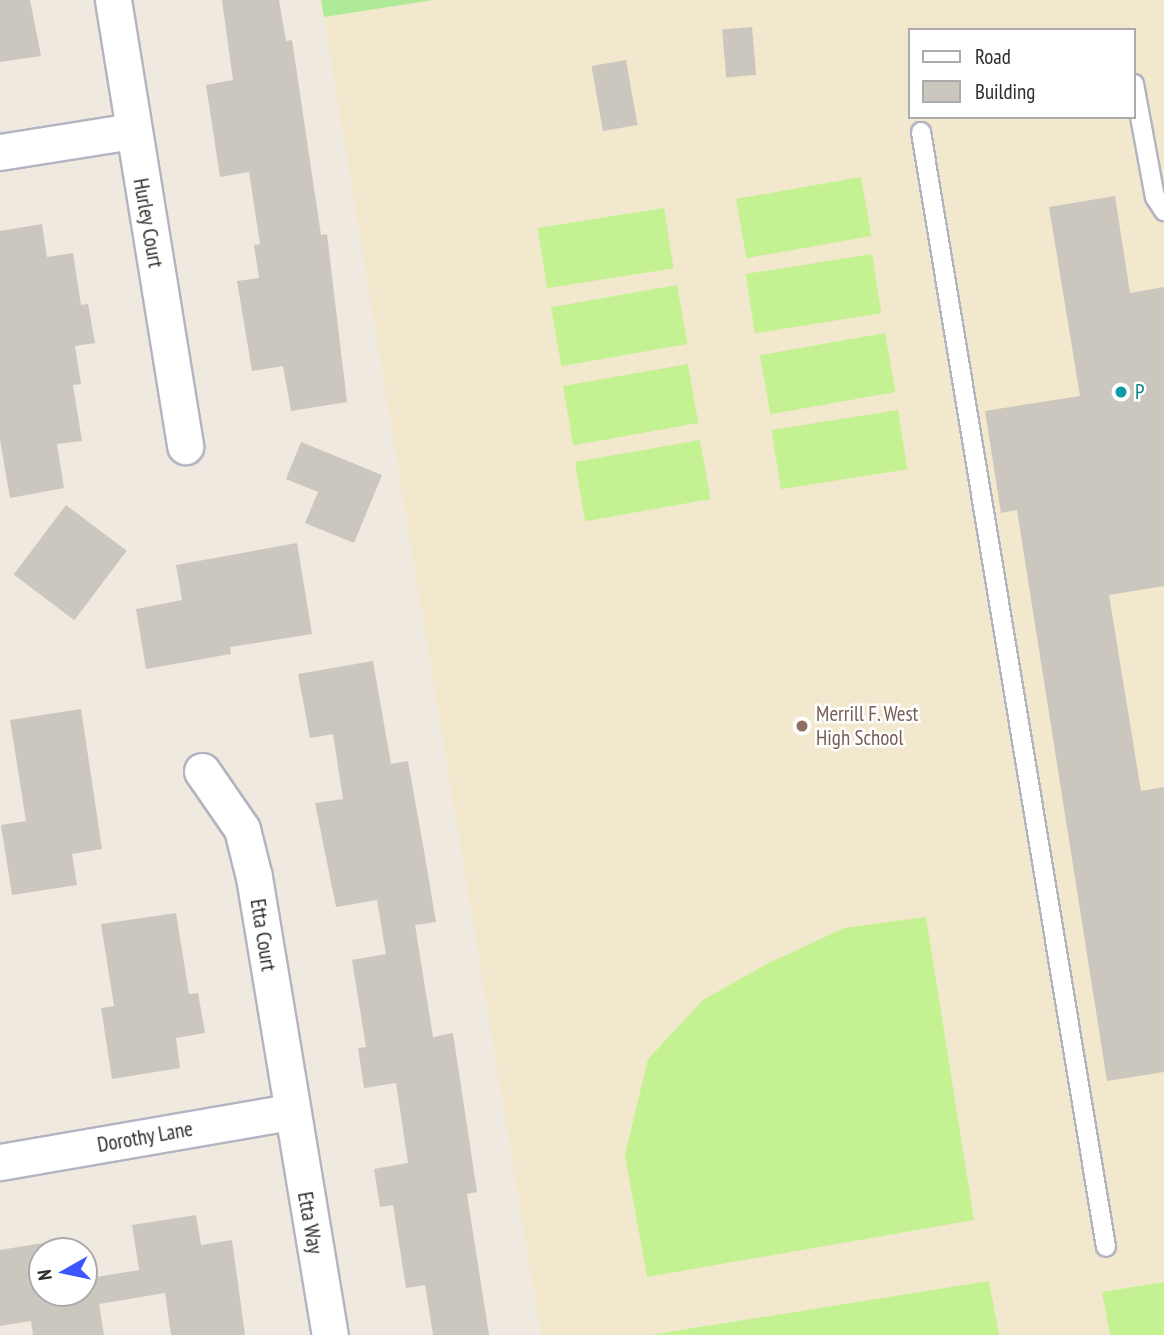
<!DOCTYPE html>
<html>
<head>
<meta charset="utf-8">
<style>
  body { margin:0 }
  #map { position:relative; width:1164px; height:1335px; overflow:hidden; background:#f0e9df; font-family:"PT Sans Narrow",sans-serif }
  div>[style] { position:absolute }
  .education>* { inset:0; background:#f2e8cd }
  .green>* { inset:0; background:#aeea97 }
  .pitch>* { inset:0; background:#c4f292; transform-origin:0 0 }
  .building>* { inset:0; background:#cbc6be; transform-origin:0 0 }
  .roads { filter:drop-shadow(2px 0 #b3b4c2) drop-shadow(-2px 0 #b3b4c2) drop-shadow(0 2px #b3b4c2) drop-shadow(0 -2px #b3b4c2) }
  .service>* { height:18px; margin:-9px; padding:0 9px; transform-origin:9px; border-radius:9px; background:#fff }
  .minor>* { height:35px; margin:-17.5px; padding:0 17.5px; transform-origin:17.5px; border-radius:17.5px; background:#fff }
  .dots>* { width:19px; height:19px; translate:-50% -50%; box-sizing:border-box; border:4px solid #fff; border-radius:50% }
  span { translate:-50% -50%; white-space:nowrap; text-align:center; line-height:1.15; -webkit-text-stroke:5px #fff; paint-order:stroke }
  .street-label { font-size:21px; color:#2d2d2d }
  .culture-label { font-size:21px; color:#0d838f }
  .left { translate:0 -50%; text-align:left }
  .education-label { font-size:21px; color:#785e54 }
  .legend { position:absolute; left:908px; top:28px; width:228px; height:91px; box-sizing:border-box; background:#fff; border:2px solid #ababab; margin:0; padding:9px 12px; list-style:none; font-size:21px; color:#2d2d2d }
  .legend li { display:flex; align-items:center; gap:14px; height:35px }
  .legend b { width:35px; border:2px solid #ababab }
  .north { position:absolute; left:28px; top:1237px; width:70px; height:70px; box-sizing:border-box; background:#fff; border:2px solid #ababab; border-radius:50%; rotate:261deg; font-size:19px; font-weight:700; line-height:28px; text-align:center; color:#2d2d2d }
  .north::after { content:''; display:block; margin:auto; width:24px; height:32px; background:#3c55ff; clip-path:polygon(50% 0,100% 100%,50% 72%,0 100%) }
</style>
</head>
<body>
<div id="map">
  <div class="education">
    <i style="clip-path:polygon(evenodd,321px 0,1164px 0,1164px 1335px,541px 1335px,321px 0,910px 30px,1134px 30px,1134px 117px,910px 117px,910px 30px)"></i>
  </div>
  <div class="green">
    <i style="clip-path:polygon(321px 0,433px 0,324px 17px)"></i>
  </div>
  <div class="pitch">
    <i style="left:861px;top:177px;width:60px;height:127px;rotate:80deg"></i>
    <i style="left:664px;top:208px;width:61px;height:128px;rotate:81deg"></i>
    <i style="left:872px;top:254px;width:60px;height:128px;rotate:81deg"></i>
    <i style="left:677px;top:285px;width:60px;height:128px;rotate:80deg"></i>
    <i style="left:885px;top:333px;width:60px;height:127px;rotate:80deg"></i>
    <i style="left:688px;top:364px;width:60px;height:127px;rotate:80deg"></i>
    <i style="left:898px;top:410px;width:60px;height:128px;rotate:81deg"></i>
    <i style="left:700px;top:440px;width:60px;height:127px;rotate:80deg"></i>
    <i style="clip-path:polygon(926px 917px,974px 1220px,647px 1277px,625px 1155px,648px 1059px,703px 1000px,765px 965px,844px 928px)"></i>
    <i style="clip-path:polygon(989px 1281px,999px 1335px,650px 1335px)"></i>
    <i style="clip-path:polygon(1164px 1282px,1164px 1335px,1110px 1335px,1102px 1292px)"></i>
  </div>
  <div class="building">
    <i style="clip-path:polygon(0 0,30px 0,41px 56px,0 62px)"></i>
    <i style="clip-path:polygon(222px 0,279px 0,286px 41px,292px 40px,321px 235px,327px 234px,347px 402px,291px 411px,283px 366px,252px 371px,237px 281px,259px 278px,254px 245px,260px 244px,249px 172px,220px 177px,206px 85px,233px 80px)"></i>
    <i style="left:752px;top:27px;width:48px;height:30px;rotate:85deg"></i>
    <i style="left:626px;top:60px;width:66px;height:35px;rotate:80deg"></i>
    <i style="clip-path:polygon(1115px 196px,1130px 293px,1164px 287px,1164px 586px,1109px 595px,1141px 791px,1164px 787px,1164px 1072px,1107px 1081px,1017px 510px,1001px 513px,985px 411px,1080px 396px,1049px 207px)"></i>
    <i style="clip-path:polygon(42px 224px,47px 257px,73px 253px,81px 305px,88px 304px,95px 343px,75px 346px,81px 384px,73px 385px,82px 441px,57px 444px,64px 488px,10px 498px,0 440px,0 231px)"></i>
    <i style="clip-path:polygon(301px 442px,382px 475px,354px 543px,305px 523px,318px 492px,286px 479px)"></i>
    <i style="left:66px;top:505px;width:76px;height:87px;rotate:37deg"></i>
    <i style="clip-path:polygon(297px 543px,312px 634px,230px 647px,231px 654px,146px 669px,136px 609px,182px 600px,176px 565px)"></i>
    <i style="clip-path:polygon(373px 661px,391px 764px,408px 761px,424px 851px,436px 922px,415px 925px,433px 1037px,453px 1033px,477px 1192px,467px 1194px,489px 1335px,433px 1335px,425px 1285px,406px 1288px,393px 1205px,380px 1207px,374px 1169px,408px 1163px,396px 1083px,364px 1088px,358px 1048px,366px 1047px,352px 960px,386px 954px,377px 900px,336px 907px,315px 803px,343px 799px,333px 734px,310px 738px,298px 674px)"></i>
    <i style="clip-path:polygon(81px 709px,102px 849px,72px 854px,77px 885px,12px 895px,1px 825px,26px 821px,10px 720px)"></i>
    <i style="clip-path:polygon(176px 913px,189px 994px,198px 993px,205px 1033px,176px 1038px,180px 1068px,112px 1079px,101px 1008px,114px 1006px,101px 924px)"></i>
    <i style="clip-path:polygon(196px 1215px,201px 1245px,232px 1240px,245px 1335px,171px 1335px,165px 1293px,99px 1304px,104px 1335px,33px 1335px,31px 1321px,0 1326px,0 1250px,61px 1240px,63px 1251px,42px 1251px,42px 1293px,84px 1293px,84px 1279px,139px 1270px,132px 1225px)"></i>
  </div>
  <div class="roads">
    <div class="service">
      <i style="left:1134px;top:84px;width:115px;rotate:79.5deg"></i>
      <i style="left:1155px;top:197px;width:17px;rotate:57deg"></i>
      <i style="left:921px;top:132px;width:1130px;rotate:80.58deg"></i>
    </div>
    <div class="minor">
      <i style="left:113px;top:0;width:452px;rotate:80.8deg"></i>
      <i style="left:0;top:152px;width:134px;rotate:-9deg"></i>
      <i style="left:202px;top:771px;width:70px;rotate:55.4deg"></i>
      <i style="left:242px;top:829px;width:49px;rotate:76deg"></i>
      <i style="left:254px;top:877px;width:464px;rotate:80.6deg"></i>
      <i style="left:0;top:1162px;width:294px;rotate:-9.8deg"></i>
    </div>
  </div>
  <div class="dots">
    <i style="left:1121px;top:392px;background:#0f9aa8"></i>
    <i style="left:802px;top:726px;background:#8d6e63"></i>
  </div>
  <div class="street-label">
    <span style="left:148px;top:223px;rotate:80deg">Hurley Court</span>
    <span style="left:263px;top:935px;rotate:81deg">Etta Court</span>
    <span style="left:145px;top:1137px;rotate:-10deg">Dorothy Lane</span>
    <span style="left:310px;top:1223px;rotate:80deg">Etta Way</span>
  </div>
  <div class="culture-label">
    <span class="left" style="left:1135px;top:392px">P</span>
  </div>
  <div class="education-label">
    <span class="left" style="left:816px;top:726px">Merrill F. West<br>High School</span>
  </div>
  <ul class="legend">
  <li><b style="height:9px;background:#fff"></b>Road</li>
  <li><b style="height:19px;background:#cbc6be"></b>Building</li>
  </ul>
  <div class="north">N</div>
</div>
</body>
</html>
